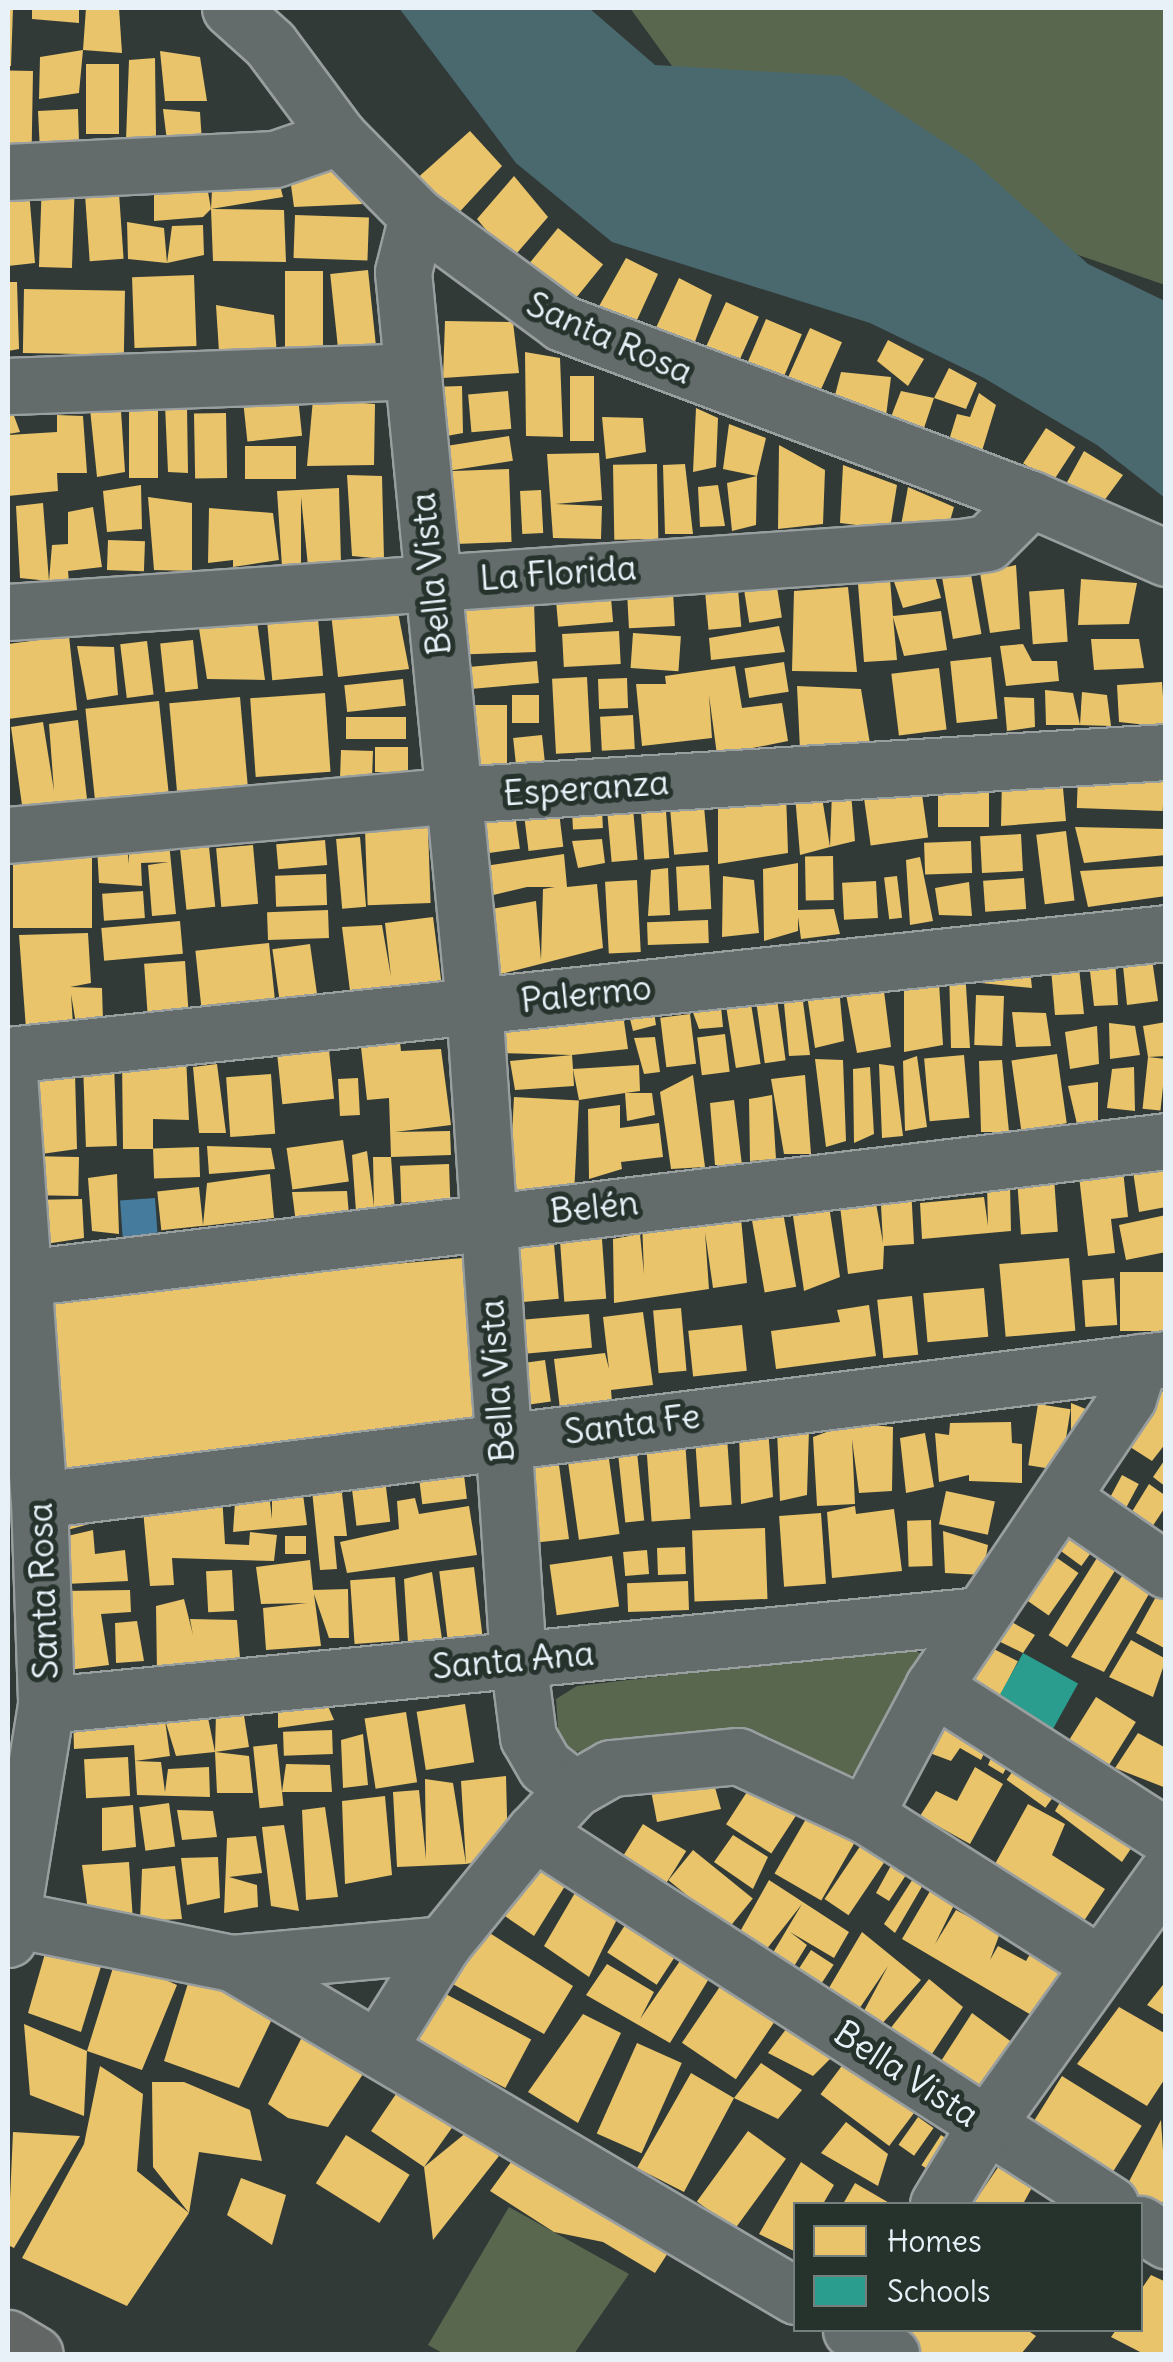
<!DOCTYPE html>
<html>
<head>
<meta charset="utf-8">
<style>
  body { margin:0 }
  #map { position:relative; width:1173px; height:2362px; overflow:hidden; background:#323a38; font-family:Delius,sans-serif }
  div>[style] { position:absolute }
  .green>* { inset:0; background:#58674e }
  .water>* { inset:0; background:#4a696e }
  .homes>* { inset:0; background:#e9c46a; transform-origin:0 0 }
  .schools>* { inset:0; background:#2a9d8f; transform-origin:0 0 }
  .public>* { inset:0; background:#457b9d; transform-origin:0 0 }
  .roads { filter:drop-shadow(2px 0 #999e9f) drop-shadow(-2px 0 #999e9f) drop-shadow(0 2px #999e9f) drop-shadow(0 -2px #999e9f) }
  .minor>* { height:55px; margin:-27.5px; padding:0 27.5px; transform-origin:27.5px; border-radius:27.5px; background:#646b6b }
  .major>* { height:55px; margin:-27.5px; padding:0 27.5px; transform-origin:27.5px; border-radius:27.5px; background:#626765 }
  span { translate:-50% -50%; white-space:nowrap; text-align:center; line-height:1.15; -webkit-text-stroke:10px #26332d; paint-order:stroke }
  .street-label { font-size:35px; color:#e8f1f8 }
  .frame { position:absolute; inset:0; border:10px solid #e8f1f8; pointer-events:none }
  .legend { position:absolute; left:793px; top:2202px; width:350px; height:130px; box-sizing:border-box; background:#26332d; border:2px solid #747f7e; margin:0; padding:12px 18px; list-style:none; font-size:30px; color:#e8f1f8 }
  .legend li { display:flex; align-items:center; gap:20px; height:50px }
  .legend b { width:50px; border:2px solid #747f7e }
</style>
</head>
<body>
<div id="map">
  <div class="green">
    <i style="clip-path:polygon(630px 8px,1165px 8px,1165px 285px,1009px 231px,698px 102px)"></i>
    <i style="clip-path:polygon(910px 1647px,926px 1657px,860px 1771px,842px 1779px,769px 1737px,750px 1734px,574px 1752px,559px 1742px,556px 1699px,577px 1686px)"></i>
    <i style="clip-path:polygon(509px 2207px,629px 2274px,574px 2354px,444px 2354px,428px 2345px)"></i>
  </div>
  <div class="water">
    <i style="clip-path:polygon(399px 8px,589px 8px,655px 65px,843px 76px,973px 161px,1088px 264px,1165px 301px,1165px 498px,1097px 445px,984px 378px,870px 323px,612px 242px,516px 163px)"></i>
  </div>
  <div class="homes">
    <i style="clip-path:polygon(8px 8px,13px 8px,11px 66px,8px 66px)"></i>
    <i style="clip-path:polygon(32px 8px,79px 8px,79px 23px,32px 19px)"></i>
    <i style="clip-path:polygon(86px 8px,119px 8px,122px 53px,83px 50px)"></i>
    <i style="clip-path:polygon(83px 50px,79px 93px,39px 99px,40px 57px)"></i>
    <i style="clip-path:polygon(160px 51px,200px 57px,207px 101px,165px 101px)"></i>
    <i style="clip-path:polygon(155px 58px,156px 137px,126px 140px,129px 60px)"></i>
    <i style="left:119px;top:64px;width:70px;height:33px;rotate:90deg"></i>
    <i style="left:33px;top:71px;width:86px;height:25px;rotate:91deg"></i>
    <i style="clip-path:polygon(78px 109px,79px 142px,40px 151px,38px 111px)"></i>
    <i style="clip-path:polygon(163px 109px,200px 112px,202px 143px,167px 141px)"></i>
    <i style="clip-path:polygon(470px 131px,502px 166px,453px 219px,414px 181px)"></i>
    <i style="clip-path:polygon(204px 169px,211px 209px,213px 170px,277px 173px,283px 197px,211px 209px,284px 210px,286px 262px,213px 261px,211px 209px,203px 217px,154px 221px,154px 177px)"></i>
    <i style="clip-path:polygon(331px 170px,363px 204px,294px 207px,289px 171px)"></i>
    <i style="clip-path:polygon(514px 176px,548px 217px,511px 260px,477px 219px)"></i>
    <i style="left:118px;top:179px;width:80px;height:34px;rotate:86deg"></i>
    <i style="left:42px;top:180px;width:33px;height:87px;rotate:2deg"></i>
    <i style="clip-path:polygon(29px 191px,35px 263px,8px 266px,8px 193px)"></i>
    <i style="left:295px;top:215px;width:74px;height:43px;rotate:2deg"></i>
    <i style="clip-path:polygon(127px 222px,164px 228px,167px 263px,172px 226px,203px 225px,204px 255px,167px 263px,128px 259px)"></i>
    <i style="left:558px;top:228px;width:58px;height:46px;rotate:39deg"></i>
    <i style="clip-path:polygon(626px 258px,658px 274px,632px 331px,593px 317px)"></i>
    <i style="left:368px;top:270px;width:79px;height:38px;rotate:84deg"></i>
    <i style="left:285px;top:271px;width:38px;height:83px"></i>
    <i style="left:194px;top:275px;width:71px;height:62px;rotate:88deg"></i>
    <i style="clip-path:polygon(679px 278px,712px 295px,693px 347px,654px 332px)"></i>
    <i style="clip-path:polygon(8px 282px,17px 282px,19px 349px,8px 351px)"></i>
    <i style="left:24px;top:289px;width:101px;height:64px;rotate:1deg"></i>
    <i style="left:726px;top:302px;width:36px;height:54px;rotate:24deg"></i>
    <i style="clip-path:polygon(216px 305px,274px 315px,277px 356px,219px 352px)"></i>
    <i style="left:766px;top:319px;width:39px;height:48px;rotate:23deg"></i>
    <i style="clip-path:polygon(445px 321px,513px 322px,519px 373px,443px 378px)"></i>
    <i style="left:810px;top:328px;width:35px;height:53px;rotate:24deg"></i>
    <i style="clip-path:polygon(888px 340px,924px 359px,908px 386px,877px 361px)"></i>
    <i style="clip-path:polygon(525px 352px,560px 358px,563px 437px,526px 436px)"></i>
    <i style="clip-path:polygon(949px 368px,977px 383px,966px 409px,934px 398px)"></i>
    <i style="clip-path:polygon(841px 372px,891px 377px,885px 424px,833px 403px)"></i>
    <i style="left:594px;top:376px;width:65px;height:24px;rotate:90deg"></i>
    <i style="clip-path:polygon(462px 386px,463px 433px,436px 438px,430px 387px)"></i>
    <i style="left:508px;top:391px;width:38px;height:40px;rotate:85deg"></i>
    <i style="clip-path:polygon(901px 391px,934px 398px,922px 434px,889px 422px)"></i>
    <i style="clip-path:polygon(979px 393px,996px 405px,982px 451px,949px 440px,957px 414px,970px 417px)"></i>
    <i style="left:129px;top:397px;width:29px;height:81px"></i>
    <i style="left:298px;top:397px;width:39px;height:55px;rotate:84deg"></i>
    <i style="clip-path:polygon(313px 399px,375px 404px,374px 465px,307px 466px)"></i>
    <i style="clip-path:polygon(165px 405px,187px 407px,188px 473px,168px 472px)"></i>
    <i style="clip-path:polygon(696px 408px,718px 418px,716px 467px,693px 472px)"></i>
    <i style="clip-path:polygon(90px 409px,121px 411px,125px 472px,97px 477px)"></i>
    <i style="clip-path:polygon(13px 413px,20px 432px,8px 434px,8px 414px)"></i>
    <i style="left:226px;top:413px;width:65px;height:32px;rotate:89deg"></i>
    <i style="clip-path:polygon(57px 415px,83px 416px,87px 473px,57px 473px,58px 491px,8px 496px,8px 435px,57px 432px)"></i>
    <i style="clip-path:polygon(602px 417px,643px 418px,646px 452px,606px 459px)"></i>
    <i style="clip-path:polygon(729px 424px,766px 438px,757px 476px,723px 469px)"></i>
    <i style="left:1046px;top:428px;width:35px;height:42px;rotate:33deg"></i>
    <i style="left:509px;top:436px;width:25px;height:73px;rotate:81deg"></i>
    <i style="clip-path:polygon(779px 445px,825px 470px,823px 524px,778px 529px)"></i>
    <i style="left:296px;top:446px;width:33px;height:51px;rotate:90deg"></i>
    <i style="clip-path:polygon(1084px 451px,1123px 475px,1101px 505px,1060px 495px)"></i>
    <i style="clip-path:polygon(599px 453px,602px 500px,555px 504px,602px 506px,601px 539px,553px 538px,547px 454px)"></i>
    <i style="left:657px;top:464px;width:75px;height:44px;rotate:89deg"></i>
    <i style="clip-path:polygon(685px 464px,693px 534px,665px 534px,663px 465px)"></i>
    <i style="clip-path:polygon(843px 465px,897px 485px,890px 529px,840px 523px)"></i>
    <i style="left:509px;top:469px;width:73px;height:70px;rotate:88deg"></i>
    <i style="clip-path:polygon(347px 475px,382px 476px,384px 559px,352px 556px)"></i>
    <i style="clip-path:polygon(757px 476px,756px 525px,732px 531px,727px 483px)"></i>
    <i style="clip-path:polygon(141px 485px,142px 529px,107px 532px,103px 491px)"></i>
    <i style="clip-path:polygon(718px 485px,725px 526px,700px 527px,698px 487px)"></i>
    <i style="clip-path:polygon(908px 487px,954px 507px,946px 535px,900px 531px)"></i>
    <i style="clip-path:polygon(339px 488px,341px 563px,308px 566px,301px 497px,301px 567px,282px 567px,277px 491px)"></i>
    <i style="left:541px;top:490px;width:43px;height:21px;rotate:87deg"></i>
    <i style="clip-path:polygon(148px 497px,192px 503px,192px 571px,154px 570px)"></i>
    <i style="clip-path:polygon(43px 503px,49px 581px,52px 545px,68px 544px,68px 512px,93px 507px,102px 567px,68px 571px,69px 582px,49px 581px,20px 578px,16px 506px)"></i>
    <i style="clip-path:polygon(209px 508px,273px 513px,279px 560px,233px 567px,233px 560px,208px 563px)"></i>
    <i style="left:108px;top:540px;width:37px;height:30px;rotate:2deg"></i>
    <i style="clip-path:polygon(932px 565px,941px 598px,903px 608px,889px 567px)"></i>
    <i style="clip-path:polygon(1016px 565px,1020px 629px,990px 633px,980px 573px)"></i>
    <i style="clip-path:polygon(889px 567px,893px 616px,941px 611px,947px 650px,904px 656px,893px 617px,897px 660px,864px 662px,857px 571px)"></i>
    <i style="left:970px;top:569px;width:66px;height:29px;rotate:80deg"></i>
    <i style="clip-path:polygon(1081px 579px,1137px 583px,1129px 624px,1078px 625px)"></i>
    <i style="left:777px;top:587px;width:31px;height:33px;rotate:81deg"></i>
    <i style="clip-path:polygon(848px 587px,857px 672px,792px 671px,794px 591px)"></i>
    <i style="left:738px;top:589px;width:38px;height:33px;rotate:85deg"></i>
    <i style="left:1064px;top:589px;width:53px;height:35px;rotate:86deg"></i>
    <i style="left:673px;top:590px;width:36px;height:46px;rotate:87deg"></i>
    <i style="left:611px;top:598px;width:24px;height:55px;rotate:85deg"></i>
    <i style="left:534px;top:602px;width:50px;height:80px;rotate:88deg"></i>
    <i style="clip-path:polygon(398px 612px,409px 669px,338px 677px,331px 613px)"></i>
    <i style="clip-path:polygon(256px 613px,265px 680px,207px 679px,197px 616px)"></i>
    <i style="left:318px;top:618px;width:58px;height:51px;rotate:85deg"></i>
    <i style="clip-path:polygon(779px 626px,785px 652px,711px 660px,709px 638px)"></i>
    <i style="left:619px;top:631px;width:33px;height:57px;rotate:87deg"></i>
    <i style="left:633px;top:633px;width:48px;height:35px;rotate:4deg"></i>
    <i style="clip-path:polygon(69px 636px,77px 710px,8px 719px,8px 644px)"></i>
    <i style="clip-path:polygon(1091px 639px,1139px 639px,1144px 668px,1094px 670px)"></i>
    <i style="left:193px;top:640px;width:49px;height:33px;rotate:84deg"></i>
    <i style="left:147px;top:641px;width:54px;height:27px;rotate:83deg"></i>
    <i style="clip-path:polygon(1023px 644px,1032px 661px,1057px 661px,1059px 681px,1006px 686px,1000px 646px)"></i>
    <i style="clip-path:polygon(77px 646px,114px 647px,118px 695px,87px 700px)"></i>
    <i style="left:991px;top:657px;width:62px;height:41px;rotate:84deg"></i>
    <i style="left:537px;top:661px;width:22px;height:77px;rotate:85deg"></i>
    <i style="left:784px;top:662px;width:30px;height:40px;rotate:81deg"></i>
    <i style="clip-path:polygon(735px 666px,742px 708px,782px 703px,788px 741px,717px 755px,709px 695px,712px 738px,642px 746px,636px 684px,666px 684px,665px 676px)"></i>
    <i style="left:939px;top:668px;width:62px;height:48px;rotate:83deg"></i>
    <i style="left:587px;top:677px;width:75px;height:35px;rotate:87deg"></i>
    <i style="left:627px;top:678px;width:30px;height:29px;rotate:88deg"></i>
    <i style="left:403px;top:679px;width:27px;height:59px;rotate:84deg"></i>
    <i style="clip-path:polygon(1162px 682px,1165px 727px,1119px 722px,1117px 685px)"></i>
    <i style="clip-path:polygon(797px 686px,861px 689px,871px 750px,800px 750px)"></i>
    <i style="clip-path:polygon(1045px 690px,1073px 693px,1080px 725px,1046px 725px)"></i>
    <i style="clip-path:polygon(1082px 692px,1107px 695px,1111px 726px,1080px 725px)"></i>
    <i style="left:325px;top:693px;width:79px;height:75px;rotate:86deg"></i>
    <i style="left:512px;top:695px;width:27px;height:28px"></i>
    <i style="left:240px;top:697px;width:89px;height:71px;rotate:85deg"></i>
    <i style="clip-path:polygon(1004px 697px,1034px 698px,1035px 727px,1007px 731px)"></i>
    <i style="left:159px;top:701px;width:93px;height:74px;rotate:84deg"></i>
    <i style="left:470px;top:705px;width:37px;height:69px"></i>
    <i style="left:633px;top:715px;width:34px;height:33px;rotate:87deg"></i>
    <i style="left:406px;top:717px;width:22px;height:60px;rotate:90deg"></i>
    <i style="clip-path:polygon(78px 720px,87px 799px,22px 805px,11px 727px,43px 722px,54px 791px,49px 724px)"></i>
    <i style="left:542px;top:735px;width:31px;height:29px;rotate:84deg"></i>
    <i style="left:408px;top:747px;width:25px;height:33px;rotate:90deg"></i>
    <i style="left:341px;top:750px;width:32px;height:31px;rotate:2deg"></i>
    <i style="left:1164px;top:775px;width:36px;height:86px;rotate:92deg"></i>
    <i style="clip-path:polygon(1002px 777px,1062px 777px,1066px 821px,1001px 826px)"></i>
    <i style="left:938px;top:782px;width:51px;height:45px"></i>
    <i style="left:921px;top:787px;width:51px;height:58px;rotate:82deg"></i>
    <i style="clip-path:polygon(786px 792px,788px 853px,718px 864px,718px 796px)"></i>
    <i style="clip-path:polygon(832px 792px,851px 793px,855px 841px,830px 847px)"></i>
    <i style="clip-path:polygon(795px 795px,822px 797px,830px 847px,800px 855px)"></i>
    <i style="left:704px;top:806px;width:46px;height:34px;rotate:85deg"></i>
    <i style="left:633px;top:808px;width:52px;height:26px;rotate:85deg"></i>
    <i style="left:602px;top:810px;width:18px;height:30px;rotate:87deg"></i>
    <i style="left:666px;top:811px;width:47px;height:25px;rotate:86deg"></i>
    <i style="left:559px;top:812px;width:35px;height:35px;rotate:83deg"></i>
    <i style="left:515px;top:814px;width:35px;height:43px;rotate:82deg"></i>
    <i style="clip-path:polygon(1075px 827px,1166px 829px,1166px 855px,1084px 863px)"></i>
    <i style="left:428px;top:828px;width:75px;height:63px;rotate:88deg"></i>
    <i style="left:1066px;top:831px;width:70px;height:30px;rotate:83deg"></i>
    <i style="left:1021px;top:834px;width:37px;height:41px;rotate:87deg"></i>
    <i style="left:360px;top:837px;width:70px;height:24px;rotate:85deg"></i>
    <i style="clip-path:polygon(602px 839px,605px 863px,578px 868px,572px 841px)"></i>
    <i style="left:325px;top:840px;width:25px;height:49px;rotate:85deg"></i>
    <i style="left:971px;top:841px;width:32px;height:47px;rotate:88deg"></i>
    <i style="clip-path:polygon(169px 842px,176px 914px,152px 916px,148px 865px,169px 862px,141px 863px,142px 886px,99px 883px,97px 847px,127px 846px,129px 864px,129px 844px)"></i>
    <i style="left:13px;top:843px;width:79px;height:85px"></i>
    <i style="left:253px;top:845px;width:59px;height:37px;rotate:85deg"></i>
    <i style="left:209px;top:847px;width:60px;height:29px;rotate:84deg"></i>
    <i style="clip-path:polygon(564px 854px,567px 887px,597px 884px,603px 948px,489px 977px,480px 911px,536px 901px,541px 960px,543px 889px,555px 887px,527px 887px,485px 897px,478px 867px)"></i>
    <i style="left:833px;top:856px;width:44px;height:28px;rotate:89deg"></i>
    <i style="clip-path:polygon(920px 857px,933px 921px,910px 925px,906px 860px)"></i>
    <i style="clip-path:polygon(798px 863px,798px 910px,834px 909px,840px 934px,801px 939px,798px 917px,798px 931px,764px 941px,763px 869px)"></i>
    <i style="left:709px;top:865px;width:44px;height:33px;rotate:87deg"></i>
    <i style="clip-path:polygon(1166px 866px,1166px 896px,1088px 907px,1080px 871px)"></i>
    <i style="clip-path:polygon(668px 868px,670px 915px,648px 916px,651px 870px)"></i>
    <i style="left:326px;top:874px;width:31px;height:51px;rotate:88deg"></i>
    <i style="clip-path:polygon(723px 876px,754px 880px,759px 933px,722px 937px)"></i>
    <i style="left:897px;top:876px;width:42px;height:13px;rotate:83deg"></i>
    <i style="left:1024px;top:878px;width:31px;height:41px;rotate:86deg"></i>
    <i style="left:637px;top:880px;width:72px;height:32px;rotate:87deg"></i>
    <i style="left:876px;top:881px;width:37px;height:34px;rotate:87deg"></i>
    <i style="clip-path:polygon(969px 882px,972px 916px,939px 915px,935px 888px)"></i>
    <i style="left:143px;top:891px;width:27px;height:41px;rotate:86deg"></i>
    <i style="left:328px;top:910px;width:28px;height:61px;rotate:88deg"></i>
    <i style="clip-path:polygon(433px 917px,442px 987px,351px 999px,342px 927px,382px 925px,391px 977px,385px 923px)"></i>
    <i style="left:708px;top:920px;width:23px;height:61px;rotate:88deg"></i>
    <i style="left:180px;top:921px;width:33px;height:79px;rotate:85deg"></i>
    <i style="clip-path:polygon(88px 933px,91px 983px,70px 987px,102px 988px,103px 1021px,76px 1024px,71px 994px,73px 1025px,26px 1029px,19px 935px)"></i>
    <i style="left:269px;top:943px;width:55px;height:74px;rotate:84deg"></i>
    <i style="left:310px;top:944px;width:53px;height:38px;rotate:82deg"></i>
    <i style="clip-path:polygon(1088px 954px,1115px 958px,1118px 1005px,1094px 1006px)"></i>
    <i style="clip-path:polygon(1122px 956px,1152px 959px,1158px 1001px,1127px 1005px)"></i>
    <i style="clip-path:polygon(1050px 957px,1078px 959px,1084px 1014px,1055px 1015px)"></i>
    <i style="left:185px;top:961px;width:51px;height:41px;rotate:86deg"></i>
    <i style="clip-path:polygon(981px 961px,1029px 961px,1032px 988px,981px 983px)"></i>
    <i style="clip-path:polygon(949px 968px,965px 971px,970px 1048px,951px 1048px)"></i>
    <i style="clip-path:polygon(939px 983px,943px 1045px,904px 1052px,904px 989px)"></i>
    <i style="clip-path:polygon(839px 988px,844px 1041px,815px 1048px,807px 995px)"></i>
    <i style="left:749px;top:991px;width:74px;height:25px;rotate:81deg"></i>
    <i style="clip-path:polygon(884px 991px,891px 1047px,857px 1053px,846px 994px)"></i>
    <i style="left:776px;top:992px;width:69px;height:21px;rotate:82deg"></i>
    <i style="clip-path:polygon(783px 993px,802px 994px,810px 1055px,789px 1056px)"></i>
    <i style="left:976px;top:995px;width:28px;height:50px;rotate:2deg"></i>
    <i style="clip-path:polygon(720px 996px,723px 1027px,699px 1029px,688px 999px)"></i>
    <i style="clip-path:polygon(652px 998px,656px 1025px,633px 1031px,626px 1003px)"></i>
    <i style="clip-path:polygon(622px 1007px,628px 1049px,572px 1055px,573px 1069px,639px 1065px,640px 1091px,625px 1093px,652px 1093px,655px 1115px,627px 1121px,625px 1093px,579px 1100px,573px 1069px,574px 1086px,515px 1090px,510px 1061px,572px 1055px,498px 1053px,489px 1024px)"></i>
    <i style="clip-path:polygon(1012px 1012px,1046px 1013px,1051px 1046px,1016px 1047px)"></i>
    <i style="left:690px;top:1014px;width:50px;height:30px;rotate:83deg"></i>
    <i style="clip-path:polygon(1166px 1022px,1166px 1056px,1148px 1057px,1143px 1026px)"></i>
    <i style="clip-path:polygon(1109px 1023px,1135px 1026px,1140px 1055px,1110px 1059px)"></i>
    <i style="clip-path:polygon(1097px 1026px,1099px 1064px,1070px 1069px,1065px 1032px)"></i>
    <i style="left:725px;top:1034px;width:38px;height:28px;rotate:83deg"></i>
    <i style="clip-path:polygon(655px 1037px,660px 1072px,644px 1074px,634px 1038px)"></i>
    <i style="clip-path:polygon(400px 1042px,401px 1051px,441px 1049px,451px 1125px,395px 1132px,450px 1131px,451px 1155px,391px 1157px,389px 1098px,367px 1100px,361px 1047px)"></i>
    <i style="left:329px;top:1050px;width:49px;height:52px;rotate:84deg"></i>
    <i style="left:1057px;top:1054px;width:70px;height:46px;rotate:82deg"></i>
    <i style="left:964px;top:1055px;width:63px;height:40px;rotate:85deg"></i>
    <i style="clip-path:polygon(186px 1056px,189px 1120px,153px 1119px,153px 1149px,123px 1149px,122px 1060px)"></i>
    <i style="clip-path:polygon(917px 1056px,927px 1127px,905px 1131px,903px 1061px)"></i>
    <i style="left:1148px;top:1057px;width:18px;height:52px;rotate:6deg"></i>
    <i style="clip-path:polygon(815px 1059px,843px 1060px,846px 1141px,826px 1147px)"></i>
    <i style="clip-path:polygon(1002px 1060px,1009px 1132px,981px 1132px,979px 1061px)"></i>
    <i style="left:114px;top:1063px;width:83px;height:31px;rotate:88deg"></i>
    <i style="clip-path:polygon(217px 1064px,226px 1133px,199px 1133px,193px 1067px)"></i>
    <i style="clip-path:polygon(879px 1064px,894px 1066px,903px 1136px,882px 1138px)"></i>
    <i style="clip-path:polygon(870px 1067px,874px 1134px,854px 1143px,853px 1069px)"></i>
    <i style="clip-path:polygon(1134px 1067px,1135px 1111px,1107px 1108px,1112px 1069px)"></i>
    <i style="clip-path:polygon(75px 1073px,77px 1149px,27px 1156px,20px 1074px)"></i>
    <i style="left:271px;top:1074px;width:60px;height:45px;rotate:86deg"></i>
    <i style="clip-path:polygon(693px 1075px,705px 1167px,671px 1169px,660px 1092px)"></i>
    <i style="clip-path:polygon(805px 1075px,811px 1154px,784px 1154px,771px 1079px)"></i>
    <i style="left:358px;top:1078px;width:37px;height:20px;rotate:87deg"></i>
    <i style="clip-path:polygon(1098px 1082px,1098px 1123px,1077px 1124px,1068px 1086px)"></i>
    <i style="clip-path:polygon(772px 1095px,776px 1159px,750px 1161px,749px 1099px)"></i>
    <i style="left:514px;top:1097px;width:65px;height:95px;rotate:3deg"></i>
    <i style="clip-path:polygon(734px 1100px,742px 1165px,715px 1165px,710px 1103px)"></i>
    <i style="clip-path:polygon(620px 1105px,620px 1128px,659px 1123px,663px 1157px,621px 1162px,622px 1169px,589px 1179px,588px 1109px)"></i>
    <i style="left:343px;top:1140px;width:42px;height:57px;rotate:82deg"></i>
    <i style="clip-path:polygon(207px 1146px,271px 1148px,275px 1169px,209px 1174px)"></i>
    <i style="left:199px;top:1147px;width:30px;height:46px;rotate:88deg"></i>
    <i style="clip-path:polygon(367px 1151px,374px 1207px,373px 1157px,391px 1157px,395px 1211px,356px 1212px,352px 1155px)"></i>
    <i style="left:27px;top:1156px;width:52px;height:39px;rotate:1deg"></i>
    <i style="left:449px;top:1164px;width:37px;height:49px;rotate:88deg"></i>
    <i style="clip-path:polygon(1166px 1166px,1166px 1207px,1139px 1212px,1133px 1171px)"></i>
    <i style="clip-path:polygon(1123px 1170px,1128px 1217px,1111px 1219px,1115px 1253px,1088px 1256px,1079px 1176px)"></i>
    <i style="clip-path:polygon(117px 1174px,119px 1234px,92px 1231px,88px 1178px)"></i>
    <i style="clip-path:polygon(270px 1174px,274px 1218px,203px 1226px,207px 1183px)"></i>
    <i style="left:1054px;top:1177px;width:55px;height:37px;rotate:86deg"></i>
    <i style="clip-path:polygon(987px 1184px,1010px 1184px,1011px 1231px,922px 1239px,920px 1203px,984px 1197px,988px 1226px)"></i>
    <i style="clip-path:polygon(911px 1186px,914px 1244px,884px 1246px,883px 1269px,848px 1274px,840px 1206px,876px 1203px,883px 1243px,880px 1187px)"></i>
    <i style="left:199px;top:1187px;width:39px;height:42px;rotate:84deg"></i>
    <i style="clip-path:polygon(347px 1191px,349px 1215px,296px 1223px,292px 1192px)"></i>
    <i style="clip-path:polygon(827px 1193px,840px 1277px,804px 1291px,791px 1202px)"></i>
    <i style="clip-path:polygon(82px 1199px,84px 1238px,39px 1245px,29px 1200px)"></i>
    <i style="clip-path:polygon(740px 1207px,747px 1283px,713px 1288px,705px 1232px,709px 1289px,614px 1303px,613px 1239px,640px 1234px,644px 1274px,642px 1221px)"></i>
    <i style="left:783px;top:1212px;width:76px;height:32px;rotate:80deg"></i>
    <i style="clip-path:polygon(1166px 1215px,1166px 1252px,1126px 1260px,1119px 1225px)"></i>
    <i style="left:602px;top:1239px;width:60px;height:42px;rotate:86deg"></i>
    <i style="left:554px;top:1244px;width:55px;height:44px;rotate:85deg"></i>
    <i style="left:474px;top:1257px;width:179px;height:426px;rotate:85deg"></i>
    <i style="left:1069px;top:1258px;width:73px;height:70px;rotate:85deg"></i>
    <i style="left:1120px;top:1272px;width:46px;height:59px"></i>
    <i style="left:1114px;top:1278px;width:47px;height:32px;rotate:86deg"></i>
    <i style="left:984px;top:1288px;width:49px;height:61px;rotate:85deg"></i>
    <i style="left:912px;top:1296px;width:59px;height:35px;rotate:84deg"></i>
    <i style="clip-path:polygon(869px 1305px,876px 1356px,776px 1369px,771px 1331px,840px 1322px,837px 1310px)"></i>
    <i style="left:681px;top:1308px;width:63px;height:28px;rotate:85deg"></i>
    <i style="clip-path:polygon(643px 1312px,653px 1385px,611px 1390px,612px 1402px,560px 1409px,554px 1359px,605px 1353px,609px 1369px,603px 1317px)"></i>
    <i style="left:589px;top:1314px;width:34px;height:73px;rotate:85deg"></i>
    <i style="left:742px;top:1325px;width:46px;height:54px;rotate:84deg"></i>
    <i style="left:545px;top:1360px;width:42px;height:32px;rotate:82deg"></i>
    <i style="clip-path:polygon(1166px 1386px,1166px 1443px,1152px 1461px,1127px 1445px)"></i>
    <i style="clip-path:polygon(1071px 1403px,1093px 1412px,1071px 1434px)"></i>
    <i style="left:1038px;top:1404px;width:33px;height:62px;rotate:9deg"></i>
    <i style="clip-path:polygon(1011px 1422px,1012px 1443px,1022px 1444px,1022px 1483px,969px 1481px,969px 1475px,939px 1482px,935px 1433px,949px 1435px,950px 1423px)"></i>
    <i style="clip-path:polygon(851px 1423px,893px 1427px,892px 1491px,859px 1493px,852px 1439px,855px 1504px,817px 1506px,813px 1437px)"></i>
    <i style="clip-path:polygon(768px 1428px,773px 1497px,741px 1504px,739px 1432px)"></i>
    <i style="clip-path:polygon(809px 1429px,807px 1495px,780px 1501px,777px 1430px)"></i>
    <i style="clip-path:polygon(925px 1433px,934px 1487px,906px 1493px,900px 1438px)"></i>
    <i style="left:727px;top:1437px;width:68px;height:32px;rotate:86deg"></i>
    <i style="left:685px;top:1440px;width:79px;height:39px;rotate:86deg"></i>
    <i style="left:607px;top:1445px;width:90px;height:41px;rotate:82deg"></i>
    <i style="left:637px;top:1452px;width:69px;height:19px;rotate:84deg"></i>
    <i style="clip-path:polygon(1166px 1458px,1166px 1487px,1153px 1477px)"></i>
    <i style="clip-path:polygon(530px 1462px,559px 1465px,569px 1539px,532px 1543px)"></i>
    <i style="left:464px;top:1475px;width:24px;height:45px;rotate:83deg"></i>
    <i style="left:1122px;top:1475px;width:19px;height:39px;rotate:28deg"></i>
    <i style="clip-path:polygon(340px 1476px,347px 1536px,334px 1536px,337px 1569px,320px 1570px,311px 1480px)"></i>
    <i style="left:385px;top:1479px;width:43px;height:34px;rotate:83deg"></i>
    <i style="clip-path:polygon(1149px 1484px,1166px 1496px,1166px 1506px,1146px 1536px,1125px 1523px)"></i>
    <i style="left:946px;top:1491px;width:50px;height:34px;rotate:12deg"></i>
    <i style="clip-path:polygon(222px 1494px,225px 1544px,249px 1545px,250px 1532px,277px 1535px,274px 1561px,172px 1558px,174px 1585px,150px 1586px,142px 1499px)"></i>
    <i style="clip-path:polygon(303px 1494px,307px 1525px,233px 1532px,235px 1502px,270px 1502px,272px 1519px,272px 1496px)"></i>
    <i style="clip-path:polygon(415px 1498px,419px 1514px,469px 1506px,477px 1555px,347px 1573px,340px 1542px,399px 1529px,397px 1501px)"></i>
    <i style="clip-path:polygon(855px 1506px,856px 1514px,894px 1509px,902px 1571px,832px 1578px,827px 1512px)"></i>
    <i style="clip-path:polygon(94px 1508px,93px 1523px,60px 1532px,59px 1512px)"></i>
    <i style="left:821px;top:1513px;width:71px;height:42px;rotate:86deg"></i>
    <i style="left:1064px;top:1515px;width:44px;height:31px;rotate:36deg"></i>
    <i style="left:931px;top:1520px;width:46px;height:24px;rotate:88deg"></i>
    <i style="left:765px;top:1528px;width:71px;height:73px;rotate:88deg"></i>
    <i style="clip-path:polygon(93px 1530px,95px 1554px,125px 1550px,128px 1581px,66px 1584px,59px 1538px)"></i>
    <i style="clip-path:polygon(943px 1531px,988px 1545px,983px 1575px,945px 1573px)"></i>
    <i style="left:285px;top:1536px;width:21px;height:18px"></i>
    <i style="left:1040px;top:1546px;width:47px;height:52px;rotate:35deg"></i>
    <i style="left:685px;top:1547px;width:27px;height:28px;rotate:88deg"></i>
    <i style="left:647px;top:1550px;width:24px;height:24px;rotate:85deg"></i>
    <i style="left:1100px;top:1553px;width:22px;height:97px;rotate:32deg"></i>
    <i style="left:612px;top:1556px;width:51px;height:63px;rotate:82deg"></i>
    <i style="clip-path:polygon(310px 1560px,313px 1590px,348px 1589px,349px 1638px,329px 1638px,314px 1594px,321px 1646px,266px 1650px,263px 1608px,307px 1603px,261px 1604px,256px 1567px)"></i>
    <i style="left:474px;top:1567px;width:68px;height:35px;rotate:83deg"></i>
    <i style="left:232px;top:1570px;width:41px;height:26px;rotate:87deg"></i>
    <i style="clip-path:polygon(1125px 1571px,1153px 1587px,1104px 1672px,1071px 1657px)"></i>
    <i style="clip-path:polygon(432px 1572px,442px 1639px,408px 1643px,404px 1579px)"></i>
    <i style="left:395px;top:1577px;width:64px;height:45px;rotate:86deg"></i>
    <i style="left:688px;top:1581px;width:29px;height:61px;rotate:88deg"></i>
    <i style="clip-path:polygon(130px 1590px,131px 1612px,101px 1614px,109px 1665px,68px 1670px,64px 1591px)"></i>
    <i style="clip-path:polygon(1158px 1593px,1166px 1597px,1166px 1649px,1136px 1633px)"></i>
    <i style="clip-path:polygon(184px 1599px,193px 1635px,190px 1619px,237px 1620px,240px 1658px,157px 1673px,156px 1606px)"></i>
    <i style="clip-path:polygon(1001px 1616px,1035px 1635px,1023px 1653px,988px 1636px)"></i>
    <i style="clip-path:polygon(137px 1621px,144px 1661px,116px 1663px,115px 1623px)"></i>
    <i style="clip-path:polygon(1131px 1640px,1166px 1659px,1153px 1697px,1109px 1677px)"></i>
    <i style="left:984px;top:1644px;width:38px;height:46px;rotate:27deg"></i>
    <i style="left:1096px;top:1697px;width:47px;height:56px;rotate:32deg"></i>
    <i style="clip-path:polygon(946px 1702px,993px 1734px,981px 1760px,960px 1748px,951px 1761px,919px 1749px)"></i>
    <i style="clip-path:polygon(327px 1704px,334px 1720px,278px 1728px,278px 1710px)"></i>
    <i style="left:465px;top:1704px;width:59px;height:49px;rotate:81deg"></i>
    <i style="clip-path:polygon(243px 1709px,249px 1747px,215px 1752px,249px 1756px,253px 1793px,217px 1793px,215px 1752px,216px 1712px)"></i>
    <i style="left:406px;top:1712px;width:71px;height:42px;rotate:81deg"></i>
    <i style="clip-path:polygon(207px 1713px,215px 1752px,176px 1756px,165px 1720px)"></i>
    <i style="clip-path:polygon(73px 1716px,165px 1720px,170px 1756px,135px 1761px,134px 1745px,74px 1749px)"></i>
    <i style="left:332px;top:1730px;width:24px;height:49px;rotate:88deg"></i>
    <i style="clip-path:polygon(1138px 1733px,1166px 1748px,1166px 1788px,1115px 1768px)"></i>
    <i style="clip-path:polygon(363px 1734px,368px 1785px,343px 1788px,341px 1740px)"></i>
    <i style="clip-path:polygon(999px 1739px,1015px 1752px,1003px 1774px,988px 1765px)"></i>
    <i style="left:277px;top:1744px;width:62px;height:24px;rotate:84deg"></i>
    <i style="left:128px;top:1757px;width:39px;height:44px;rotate:87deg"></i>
    <i style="left:1023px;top:1757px;width:48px;height:28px;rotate:36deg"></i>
    <i style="clip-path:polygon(135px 1761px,161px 1762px,165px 1792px,168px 1769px,209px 1767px,210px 1797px,137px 1795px)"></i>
    <i style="clip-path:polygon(286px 1764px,330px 1765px,332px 1792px,282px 1792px)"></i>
    <i style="clip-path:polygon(975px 1767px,1003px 1784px,970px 1844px,920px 1816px,936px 1791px,957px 1801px)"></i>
    <i style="clip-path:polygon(506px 1776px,508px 1856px,466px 1864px,397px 1867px,393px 1792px,419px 1790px,426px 1859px,425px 1779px,453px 1783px,466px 1864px,461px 1781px)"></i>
    <i style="left:756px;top:1778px;width:54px;height:55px;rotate:33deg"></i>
    <i style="clip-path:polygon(713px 1780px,721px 1809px,657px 1822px,650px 1785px)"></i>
    <i style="clip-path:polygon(1069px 1786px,1142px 1832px,1122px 1862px,1055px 1811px)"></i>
    <i style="clip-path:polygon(385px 1796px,392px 1875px,345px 1884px,342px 1801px)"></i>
    <i style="left:169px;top:1803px;width:44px;height:30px;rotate:82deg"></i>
    <i style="clip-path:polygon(1028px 1804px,1065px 1824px,1052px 1855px,1105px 1889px,1080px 1927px,990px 1873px)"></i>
    <i style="clip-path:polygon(133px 1805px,136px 1847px,102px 1851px,102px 1808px)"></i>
    <i style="left:814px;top:1805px;width:54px;height:79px;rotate:30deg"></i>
    <i style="clip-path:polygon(325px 1807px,338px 1897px,306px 1900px,302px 1810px)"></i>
    <i style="clip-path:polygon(177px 1810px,213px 1811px,217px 1837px,182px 1840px)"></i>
    <i style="left:643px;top:1824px;width:51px;height:37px;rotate:32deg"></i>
    <i style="clip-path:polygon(284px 1825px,299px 1911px,271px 1906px,262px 1827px)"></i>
    <i style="clip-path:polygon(733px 1835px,768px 1857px,753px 1889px,714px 1862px)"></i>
    <i style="clip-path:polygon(256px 1836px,262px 1873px,229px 1877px,257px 1885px,258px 1907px,224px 1913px,227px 1838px)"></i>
    <i style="left:867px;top:1836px;width:29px;height:76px;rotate:34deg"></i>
    <i style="left:693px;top:1850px;width:77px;height:39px;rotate:39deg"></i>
    <i style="clip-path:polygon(218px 1857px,220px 1898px,187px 1905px,181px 1858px)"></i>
    <i style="clip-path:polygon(542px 1859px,570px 1878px,534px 1936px,496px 1910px)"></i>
    <i style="clip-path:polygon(894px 1860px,910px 1869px,889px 1901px,876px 1893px)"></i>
    <i style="clip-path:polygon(129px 1862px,133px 1921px,88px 1911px,82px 1865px)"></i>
    <i style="clip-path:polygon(175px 1866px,182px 1919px,140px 1921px,142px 1869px)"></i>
    <i style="clip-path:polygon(916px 1874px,927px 1878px,895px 1933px,884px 1924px)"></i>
    <i style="clip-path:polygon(769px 1880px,849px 1932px,834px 1958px,790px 1932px,807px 1945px,793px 1968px,771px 1956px,802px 1904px,762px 1955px,737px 1937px)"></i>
    <i style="clip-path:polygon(579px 1886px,620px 1913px,589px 1977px,544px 1946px)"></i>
    <i style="clip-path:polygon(933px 1886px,957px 1899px,935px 1944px,956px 1910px,1000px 1933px,990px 1960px,998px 1946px,1026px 1961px,1033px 1949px,1067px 1968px,1038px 2019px,902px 1939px)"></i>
    <i style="left:629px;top:1919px;width:59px;height:40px;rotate:33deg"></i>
    <i style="clip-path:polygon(485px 1930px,573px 1986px,544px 2034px,449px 1982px)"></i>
    <i style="clip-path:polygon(862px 1932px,921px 1980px,880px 2026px,858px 2022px,888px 1966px,853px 2018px,823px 1998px)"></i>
    <i style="clip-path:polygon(50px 1936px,103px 1960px,81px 2032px,28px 2013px)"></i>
    <i style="left:811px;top:1950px;width:27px;height:26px;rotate:33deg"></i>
    <i style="clip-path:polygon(116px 1958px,177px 1985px,142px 2070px,87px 2051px,84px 2116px,30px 2095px,24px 2024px,87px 2051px)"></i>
    <i style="clip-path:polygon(682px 1958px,710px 1977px,670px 2043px,586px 1995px,607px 1964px,654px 1992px,640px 2019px)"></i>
    <i style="left:725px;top:1979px;width:65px;height:77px;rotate:34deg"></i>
    <i style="clip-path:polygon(929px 1979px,963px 2007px,928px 2060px,886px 2034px)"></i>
    <i style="clip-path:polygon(189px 1980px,229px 1981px,274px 2015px,239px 2088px,164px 2061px)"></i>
    <i style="clip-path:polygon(1166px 1981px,1166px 2016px,1147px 2005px)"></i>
    <i style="left:442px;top:1992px;width:101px;height:55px;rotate:28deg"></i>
    <i style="clip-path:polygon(1119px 2007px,1166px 2034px,1166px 2077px,1147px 2106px,1077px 2064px)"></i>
    <i style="clip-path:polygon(972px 2013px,1013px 2043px,975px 2094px,934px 2072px)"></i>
    <i style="clip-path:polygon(583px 2014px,621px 2033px,578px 2123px,528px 2092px)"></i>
    <i style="clip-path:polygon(796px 2016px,839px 2050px,813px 2076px,768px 2053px)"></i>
    <i style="clip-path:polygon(304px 2033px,367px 2068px,328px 2127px,288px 2118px,268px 2104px)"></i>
    <i style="left:637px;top:2043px;width:49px;height:99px;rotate:24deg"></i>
    <i style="left:847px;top:2059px;width:86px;height:44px;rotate:37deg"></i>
    <i style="clip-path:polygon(761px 2063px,802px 2090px,778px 2119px,734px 2098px,684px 2192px,637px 2168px,691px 2073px,734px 2098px)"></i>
    <i style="clip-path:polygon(100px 2066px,143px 2094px,137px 2171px,189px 2213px,127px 2306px,22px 2258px,84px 2144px)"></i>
    <i style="left:1062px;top:2076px;width:94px;height:60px;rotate:32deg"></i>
    <i style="clip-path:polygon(152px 2082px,184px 2082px,250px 2110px,262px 2161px,199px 2152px,189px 2213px,153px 2167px)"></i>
    <i style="clip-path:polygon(396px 2094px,454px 2125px,424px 2167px,467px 2132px,499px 2156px,433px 2240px,424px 2167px,371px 2131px)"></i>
    <i style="left:918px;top:2117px;width:19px;height:34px;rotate:35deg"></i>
    <i style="clip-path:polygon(1161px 2120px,1166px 2197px,1155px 2214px,1122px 2195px)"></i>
    <i style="clip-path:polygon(846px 2122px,888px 2154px,878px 2186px,821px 2153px)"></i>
    <i style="left:748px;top:2131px;width:47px;height:87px;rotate:36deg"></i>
    <i style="clip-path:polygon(13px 2132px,80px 2136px,14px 2248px,8px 2245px)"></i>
    <i style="left:346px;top:2135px;width:75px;height:57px;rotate:32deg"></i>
    <i style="left:941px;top:2135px;width:24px;height:36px;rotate:33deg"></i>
    <i style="clip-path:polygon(517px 2154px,675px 2242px,655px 2273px,603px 2242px,554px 2232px,490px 2191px)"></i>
    <i style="clip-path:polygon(1003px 2160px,1035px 2182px,1023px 2204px,973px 2204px)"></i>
    <i style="clip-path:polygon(801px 2162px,834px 2185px,823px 2204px,796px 2204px,796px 2252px,759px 2234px)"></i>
    <i style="clip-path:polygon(241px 2178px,286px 2195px,272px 2245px,227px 2215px)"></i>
    <i style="clip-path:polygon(855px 2183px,891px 2204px,843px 2204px)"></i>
    <i style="clip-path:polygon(1151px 2275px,1166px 2282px,1166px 2354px,1144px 2354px,1111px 2337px,1116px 2330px,1140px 2330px,1140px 2291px)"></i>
    <i style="clip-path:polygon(893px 2330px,1027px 2330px,1036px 2336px,1021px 2354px,957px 2354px,919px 2353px)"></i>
  </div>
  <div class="schools">
    <i style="left:1023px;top:1653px;width:63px;height:59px;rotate:29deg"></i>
  </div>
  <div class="public">
    <i style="left:155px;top:1198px;width:51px;height:35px;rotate:86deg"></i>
  </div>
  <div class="roads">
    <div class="minor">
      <i style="left:230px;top:8px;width:54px;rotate:42deg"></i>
      <i style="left:270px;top:44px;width:116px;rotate:53.4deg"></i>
      <i style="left:339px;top:137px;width:111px;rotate:45.4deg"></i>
      <i style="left:417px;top:216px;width:180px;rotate:36.4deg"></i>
      <i style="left:562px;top:323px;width:501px;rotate:20.57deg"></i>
      <i style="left:1031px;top:499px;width:147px;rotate:23.6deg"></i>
      <i style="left:8px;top:172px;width:267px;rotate:-2.8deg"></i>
      <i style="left:275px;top:159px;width:68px;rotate:-19deg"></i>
      <i style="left:417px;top:216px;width:58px;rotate:104deg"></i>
      <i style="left:403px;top:272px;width:735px;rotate:84.46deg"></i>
      <i style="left:474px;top:1004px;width:656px;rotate:86.16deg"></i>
      <i style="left:518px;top:1659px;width:79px;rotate:82.7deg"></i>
      <i style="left:528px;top:1737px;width:34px;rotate:60deg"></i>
      <i style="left:545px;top:1766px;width:37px;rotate:38deg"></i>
      <i style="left:8px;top:386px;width:403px;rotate:-2.1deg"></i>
      <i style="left:8px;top:612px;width:956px;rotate:-3.9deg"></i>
      <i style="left:962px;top:547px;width:25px;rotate:-9deg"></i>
      <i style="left:987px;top:543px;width:62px;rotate:-45deg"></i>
      <i style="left:8px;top:835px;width:447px;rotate:-5.1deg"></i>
      <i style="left:453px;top:795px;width:714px;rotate:-3.45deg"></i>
      <i style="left:8px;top:1055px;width:1164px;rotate:-6.01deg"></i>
      <i style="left:8px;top:1060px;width:441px;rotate:86deg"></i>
      <i style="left:39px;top:1500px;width:205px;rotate:88deg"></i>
      <i style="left:46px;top:1705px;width:237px;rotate:99.2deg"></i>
      <i style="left:23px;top:1278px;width:1151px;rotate:-6.83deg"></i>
      <i style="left:1063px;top:1499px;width:125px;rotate:34.6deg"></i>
      <i style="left:39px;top:1500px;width:1136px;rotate:-7.13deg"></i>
      <i style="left:933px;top:1687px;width:277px;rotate:32.6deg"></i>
      <i style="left:46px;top:1705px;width:938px;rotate:-5.5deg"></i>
      <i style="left:865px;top:1815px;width:145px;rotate:-62deg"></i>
      <i style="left:933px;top:1687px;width:349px;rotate:-56deg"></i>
      <i style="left:1128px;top:1398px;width:38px;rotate:-72deg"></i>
      <i style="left:8px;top:1918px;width:228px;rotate:11.4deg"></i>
      <i style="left:232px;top:1963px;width:212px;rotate:-5.1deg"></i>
      <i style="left:443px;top:1944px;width:144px;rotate:-50.9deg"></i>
      <i style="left:232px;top:1963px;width:655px;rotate:30.56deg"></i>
      <i style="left:1099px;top:1964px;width:277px;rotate:-147.5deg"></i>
      <i style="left:865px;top:1815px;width:140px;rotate:-155.1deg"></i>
      <i style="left:738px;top:1756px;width:128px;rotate:174.6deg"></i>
      <i style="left:611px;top:1768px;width:43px;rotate:150.4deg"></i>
      <i style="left:574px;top:1789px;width:59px;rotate:132.9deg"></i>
      <i style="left:534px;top:1832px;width:686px;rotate:32.86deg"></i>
      <i style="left:379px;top:2046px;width:120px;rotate:-57.9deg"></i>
      <i style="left:938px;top:2204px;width:92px;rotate:-58.7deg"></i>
      <i style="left:986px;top:2125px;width:309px;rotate:-54.4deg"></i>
      <i style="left:1140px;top:2224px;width:31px;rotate:32deg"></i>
      <i style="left:851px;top:2330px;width:47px;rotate:31deg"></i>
    </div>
    <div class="major">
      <i style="left:8px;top:2338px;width:31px;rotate:31deg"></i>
    </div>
  </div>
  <div class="street-label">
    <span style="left:610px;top:337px;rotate:24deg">Santa Rosa</span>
    <span style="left:558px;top:572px;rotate:-4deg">La Florida</span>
    <span style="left:430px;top:574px;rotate:-96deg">Bella Vista</span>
    <span style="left:586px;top:787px;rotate:-4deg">Esperanza</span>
    <span style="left:586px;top:993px;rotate:-6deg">Palermo</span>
    <span style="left:594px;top:1206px;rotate:-6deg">Belén</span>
    <span style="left:496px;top:1381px;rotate:-94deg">Bella Vista</span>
    <span style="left:632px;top:1423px;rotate:-7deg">Santa Fe</span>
    <span style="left:42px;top:1591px;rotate:-92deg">Santa Rosa</span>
    <span style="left:513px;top:1659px;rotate:-5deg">Santa Ana</span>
    <span style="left:907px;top:2073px;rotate:33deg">Bella Vista</span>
  </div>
  <div class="frame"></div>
  <ul class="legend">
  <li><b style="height:28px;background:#e9c46a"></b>Homes</li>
  <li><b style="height:28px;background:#2a9d8f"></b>Schools</li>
  </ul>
</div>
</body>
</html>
